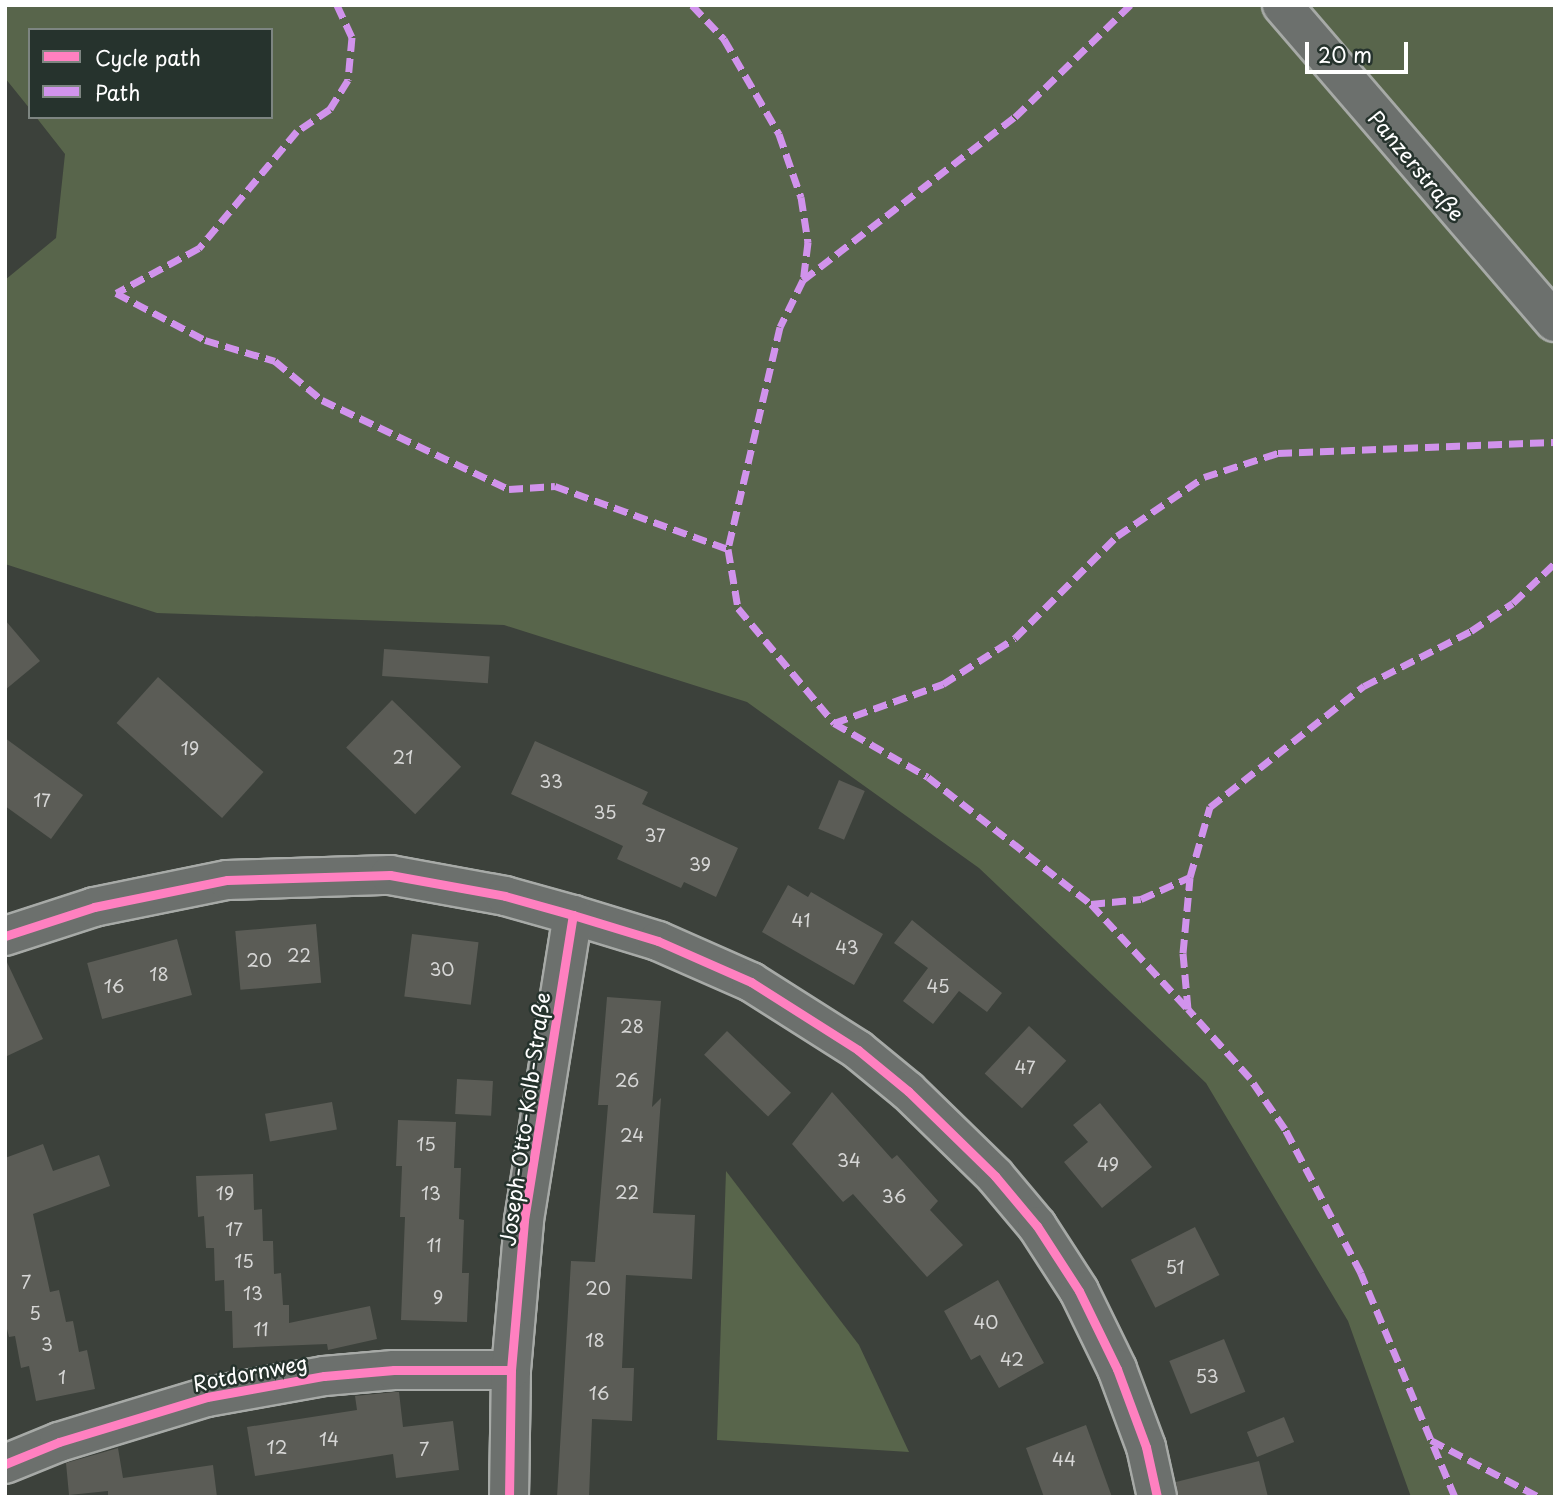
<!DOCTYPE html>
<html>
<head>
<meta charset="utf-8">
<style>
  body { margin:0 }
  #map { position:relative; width:1560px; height:1502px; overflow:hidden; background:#3c413b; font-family:"Playpen Sans",sans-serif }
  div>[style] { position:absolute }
  .green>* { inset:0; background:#58654b }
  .building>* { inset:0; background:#5b5c56; transform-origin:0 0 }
  .roads { filter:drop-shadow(2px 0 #a7aaa7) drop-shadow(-2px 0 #a7aaa7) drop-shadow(0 2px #a7aaa7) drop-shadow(0 -2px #a7aaa7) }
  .minor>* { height:38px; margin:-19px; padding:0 19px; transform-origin:19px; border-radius:19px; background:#6c706d }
  .quiet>* { height:7px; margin-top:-3.5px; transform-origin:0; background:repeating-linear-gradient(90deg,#d193ec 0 14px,transparent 0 21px) }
  .cycleway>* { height:9px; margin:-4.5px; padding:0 4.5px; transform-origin:4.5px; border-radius:4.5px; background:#ff80c0 }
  span { translate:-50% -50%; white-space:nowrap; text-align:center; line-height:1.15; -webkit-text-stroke:5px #26332d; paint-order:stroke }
  .number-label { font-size:18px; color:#d6d6d5 }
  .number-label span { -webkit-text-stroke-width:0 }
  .street-label { font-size:21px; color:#fff }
  .frame { position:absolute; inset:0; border:7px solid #fff; pointer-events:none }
  .legend { position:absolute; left:28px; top:28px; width:245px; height:91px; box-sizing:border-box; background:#26332d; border:2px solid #7d8581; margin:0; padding:9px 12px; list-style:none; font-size:21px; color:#fff }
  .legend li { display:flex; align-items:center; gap:14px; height:35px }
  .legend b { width:35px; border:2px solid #7d8581 }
  .scale { position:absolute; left:1305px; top:42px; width:103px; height:32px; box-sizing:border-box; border:4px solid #fff; border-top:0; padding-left:9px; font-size:21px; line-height:24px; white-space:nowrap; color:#fff; -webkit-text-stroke:5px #26332d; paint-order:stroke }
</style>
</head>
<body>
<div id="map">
  <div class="green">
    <i style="clip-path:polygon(5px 5px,1555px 5px,1555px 1497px,1411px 1497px,1348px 1321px,1206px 1083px,979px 868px,747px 702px,504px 625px,157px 613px,5px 564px,5px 280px,56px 238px,65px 154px,36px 117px,271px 117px,271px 30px,30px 30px,30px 109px,5px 78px)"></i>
    <i style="clip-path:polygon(726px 1171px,859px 1345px,909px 1452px,717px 1440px)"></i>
  </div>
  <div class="building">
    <i style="clip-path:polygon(5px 620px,40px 661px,5px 690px)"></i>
    <i style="left:384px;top:649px;width:106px;height:27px;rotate:4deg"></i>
    <i style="left:158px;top:677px;width:142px;height:62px;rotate:42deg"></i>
    <i style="left:392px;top:700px;width:96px;height:66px;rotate:44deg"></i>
    <i style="clip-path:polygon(5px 738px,83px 795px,51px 839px,5px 806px)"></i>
    <i style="clip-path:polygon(535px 741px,648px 792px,642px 804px,738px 848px,716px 897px,684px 882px,681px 888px,617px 859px,623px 846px,511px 794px)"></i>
    <i style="left:839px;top:780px;width:28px;height:53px;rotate:23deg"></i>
    <i style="clip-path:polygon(788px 885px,808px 897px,811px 892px,883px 934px,854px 985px,762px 932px)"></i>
    <i style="clip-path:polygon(912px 920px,1002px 993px,987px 1012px,959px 991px,933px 1024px,903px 1001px,928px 968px,894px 943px)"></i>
    <i style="left:316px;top:924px;width:59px;height:81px;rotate:85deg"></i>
    <i style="left:412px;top:934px;width:67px;height:63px;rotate:7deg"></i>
    <i style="left:177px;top:939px;width:58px;height:93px;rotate:75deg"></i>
    <i style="clip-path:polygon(5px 958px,43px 1039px,5px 1057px)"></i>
    <i style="clip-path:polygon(607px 997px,661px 1001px,652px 1107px,661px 1098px,653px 1213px,695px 1215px,692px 1279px,626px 1275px,622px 1368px,634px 1368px,632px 1421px,592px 1419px,589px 1497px,557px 1497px,571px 1261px,595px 1262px,608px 1105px,598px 1105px)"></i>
    <i style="left:1029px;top:1026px;width:51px;height:65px;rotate:43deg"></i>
    <i style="left:727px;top:1031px;width:89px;height:33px;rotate:44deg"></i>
    <i style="left:457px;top:1079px;width:36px;height:35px;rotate:3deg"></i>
    <i style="clip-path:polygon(832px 1092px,892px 1159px,897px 1155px,938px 1201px,930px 1210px,963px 1245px,927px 1277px,853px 1194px,843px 1202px,792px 1144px)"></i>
    <i style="left:332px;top:1102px;width:28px;height:68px;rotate:80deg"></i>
    <i style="clip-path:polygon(1100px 1103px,1152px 1167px,1102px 1208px,1064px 1162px,1088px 1142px,1073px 1125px)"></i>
    <i style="clip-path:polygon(398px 1120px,456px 1122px,454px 1168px,461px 1168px,459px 1219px,464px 1220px,462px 1273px,469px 1273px,467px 1322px,401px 1320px,405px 1217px,400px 1217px,402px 1166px,396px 1166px)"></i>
    <i style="clip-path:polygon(43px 1144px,53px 1171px,99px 1155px,110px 1186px,33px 1214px,50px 1292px,59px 1290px,66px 1322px,73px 1321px,79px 1352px,87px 1350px,95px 1389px,36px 1401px,29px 1366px,21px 1368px,15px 1336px,9px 1337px,5px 1321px,5px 1158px)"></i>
    <i style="clip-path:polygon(253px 1174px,254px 1210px,262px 1209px,263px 1241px,273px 1241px,274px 1274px,281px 1273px,283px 1305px,289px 1305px,289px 1323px,370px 1306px,377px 1339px,328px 1350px,327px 1344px,233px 1348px,232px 1311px,225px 1311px,224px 1280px,215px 1281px,214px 1248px,206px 1248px,204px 1216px,198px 1217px,196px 1176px)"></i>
    <i style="left:1195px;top:1227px;width:54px;height:72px;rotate:63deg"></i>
    <i style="clip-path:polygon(998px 1280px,1044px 1363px,999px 1388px,980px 1355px,971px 1360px,944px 1311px)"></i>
    <i style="left:1224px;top:1339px;width:57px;height:59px;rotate:68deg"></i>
    <i style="clip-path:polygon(395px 1392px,399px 1392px,403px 1427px,453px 1421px,459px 1470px,396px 1478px,393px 1454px,255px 1476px,247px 1427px,357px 1410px,355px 1396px)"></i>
    <i style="left:1284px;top:1417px;width:27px;height:40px;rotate:68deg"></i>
    <i style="clip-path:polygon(1086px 1425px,1112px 1497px,1044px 1497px,1026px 1448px)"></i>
    <i style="clip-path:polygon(118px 1448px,123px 1478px,213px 1465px,217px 1497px,108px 1497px,108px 1491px,69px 1495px,66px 1463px)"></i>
    <i style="clip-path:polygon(1259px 1461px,1268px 1497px,1178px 1497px,1176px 1482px)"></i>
  </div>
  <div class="roads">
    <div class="minor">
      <i style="left:1282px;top:5px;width:418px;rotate:49.3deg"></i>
      <i style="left:5px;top:936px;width:94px;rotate:-18deg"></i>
      <i style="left:94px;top:907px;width:136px;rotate:-11.5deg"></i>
      <i style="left:227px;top:880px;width:163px;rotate:-1.8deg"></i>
      <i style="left:390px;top:875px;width:117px;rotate:10.3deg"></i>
      <i style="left:505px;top:896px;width:71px;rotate:15.6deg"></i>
      <i style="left:573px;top:915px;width:89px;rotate:17deg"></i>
      <i style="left:658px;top:941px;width:102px;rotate:23.8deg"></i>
      <i style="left:751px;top:982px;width:127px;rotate:32.4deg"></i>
      <i style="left:858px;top:1050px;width:65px;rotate:39.4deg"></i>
      <i style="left:908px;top:1091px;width:122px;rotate:44.3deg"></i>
      <i style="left:995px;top:1176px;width:65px;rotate:50deg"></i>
      <i style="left:1037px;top:1226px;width:77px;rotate:57.1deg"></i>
      <i style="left:1079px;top:1291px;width:87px;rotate:64deg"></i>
      <i style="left:1117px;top:1369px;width:83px;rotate:69.6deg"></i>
      <i style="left:1146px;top:1447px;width:51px;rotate:77.6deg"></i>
      <i style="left:5px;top:1464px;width:58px;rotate:-22.2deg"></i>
      <i style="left:59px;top:1442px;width:155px;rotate:-16.9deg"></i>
      <i style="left:207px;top:1397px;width:119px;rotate:-10.2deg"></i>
      <i style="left:324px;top:1376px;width:70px;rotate:-4.9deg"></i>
      <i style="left:394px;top:1370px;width:117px"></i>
      <i style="left:509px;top:1497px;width:127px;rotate:-89.1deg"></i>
      <i style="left:511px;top:1370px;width:151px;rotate:-85deg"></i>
      <i style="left:524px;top:1220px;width:309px;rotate:-80.9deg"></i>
    </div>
  </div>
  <div class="quiet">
    <i style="left:337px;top:5px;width:35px;rotate:65deg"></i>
    <i style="left:352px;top:37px;width:43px;rotate:95.3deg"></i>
    <i style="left:348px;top:80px;width:34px;rotate:122deg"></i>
    <i style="left:330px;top:109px;width:40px;rotate:146deg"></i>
    <i style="left:297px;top:131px;width:153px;rotate:129.9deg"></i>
    <i style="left:199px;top:248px;width:94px;rotate:151.5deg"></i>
    <i style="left:116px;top:293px;width:101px;rotate:27.8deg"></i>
    <i style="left:205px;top:340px;width:73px;rotate:16.7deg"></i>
    <i style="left:275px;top:361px;width:61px;rotate:39.7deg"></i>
    <i style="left:322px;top:400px;width:207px;rotate:25.5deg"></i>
    <i style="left:509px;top:489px;width:46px;rotate:-3.7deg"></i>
    <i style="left:555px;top:486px;width:184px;rotate:20deg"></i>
    <i style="left:692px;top:5px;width:47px;rotate:46.7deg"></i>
    <i style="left:724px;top:39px;width:110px;rotate:59.9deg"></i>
    <i style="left:779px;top:134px;width:67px;rotate:70.8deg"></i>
    <i style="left:801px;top:197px;width:46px;rotate:81.2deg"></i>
    <i style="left:808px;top:242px;width:38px;rotate:97deg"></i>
    <i style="left:803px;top:280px;width:52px;rotate:116.1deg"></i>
    <i style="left:780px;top:327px;width:228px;rotate:103.2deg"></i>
    <i style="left:728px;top:549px;width:60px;rotate:80.4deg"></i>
    <i style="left:738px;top:608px;width:150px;rotate:50.1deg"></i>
    <i style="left:834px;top:723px;width:108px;rotate:29.9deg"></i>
    <i style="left:928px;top:777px;width:207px;rotate:37.9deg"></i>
    <i style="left:1091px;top:904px;width:143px;rotate:47.3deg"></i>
    <i style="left:803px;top:280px;width:267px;rotate:-37.6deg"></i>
    <i style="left:1015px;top:117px;width:161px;rotate:-44.2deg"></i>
    <i style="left:834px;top:723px;width:116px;rotate:-19.7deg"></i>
    <i style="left:943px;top:684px;width:85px;rotate:-32.6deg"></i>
    <i style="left:1015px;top:638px;width:144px;rotate:-45deg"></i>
    <i style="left:1117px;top:536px;width:105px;rotate:-34.1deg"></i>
    <i style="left:1204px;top:477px;width:78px;rotate:-18deg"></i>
    <i style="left:1278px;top:453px;width:277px;rotate:-2.3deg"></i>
    <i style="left:1091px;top:904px;width:50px;rotate:-5.7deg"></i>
    <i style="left:1141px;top:899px;width:54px;rotate:-24.2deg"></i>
    <i style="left:1431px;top:1440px;width:122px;rotate:27.8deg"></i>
    <i style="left:1455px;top:1497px;width:243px;rotate:-112.8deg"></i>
    <i style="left:1361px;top:1273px;width:163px;rotate:-117.8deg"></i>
    <i style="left:1285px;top:1129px;width:62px;rotate:-124.5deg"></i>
    <i style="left:1250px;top:1078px;width:93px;rotate:-131.9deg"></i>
    <i style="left:1188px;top:1009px;width:56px;rotate:-95.1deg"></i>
    <i style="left:1183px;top:953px;width:76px;rotate:-84.7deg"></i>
    <i style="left:1190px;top:877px;width:73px;rotate:-74.1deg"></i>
    <i style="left:1210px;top:807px;width:196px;rotate:-38.2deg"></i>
    <i style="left:1364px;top:686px;width:120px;rotate:-27.2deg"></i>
    <i style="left:1471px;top:631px;width:50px;rotate:-33.7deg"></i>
    <i style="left:1513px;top:603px;width:58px;rotate:-43.6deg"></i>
  </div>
  <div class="cycleway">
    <i style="left:5px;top:936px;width:94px;rotate:-18deg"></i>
    <i style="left:94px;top:907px;width:136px;rotate:-11.5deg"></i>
    <i style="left:227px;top:880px;width:163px;rotate:-1.8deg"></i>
    <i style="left:390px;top:875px;width:117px;rotate:10.3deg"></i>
    <i style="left:505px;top:896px;width:71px;rotate:15.6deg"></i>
    <i style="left:573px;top:915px;width:89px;rotate:17deg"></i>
    <i style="left:658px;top:941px;width:102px;rotate:23.8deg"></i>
    <i style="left:751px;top:982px;width:127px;rotate:32.4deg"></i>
    <i style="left:858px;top:1050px;width:65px;rotate:39.4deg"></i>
    <i style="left:908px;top:1091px;width:122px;rotate:44.3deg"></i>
    <i style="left:995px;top:1176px;width:65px;rotate:50deg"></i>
    <i style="left:1037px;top:1226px;width:77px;rotate:57.1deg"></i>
    <i style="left:1079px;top:1291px;width:87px;rotate:64deg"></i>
    <i style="left:1117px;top:1369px;width:83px;rotate:69.6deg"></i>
    <i style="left:1146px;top:1447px;width:51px;rotate:77.6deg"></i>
    <i style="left:5px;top:1464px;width:58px;rotate:-22.2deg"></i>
    <i style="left:59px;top:1442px;width:155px;rotate:-16.9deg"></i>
    <i style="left:207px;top:1397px;width:119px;rotate:-10.2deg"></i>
    <i style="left:324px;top:1376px;width:70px;rotate:-4.9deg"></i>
    <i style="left:394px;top:1370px;width:117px"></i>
    <i style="left:509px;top:1497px;width:127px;rotate:-89.1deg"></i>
    <i style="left:511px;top:1370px;width:151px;rotate:-85deg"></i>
    <i style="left:524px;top:1220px;width:309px;rotate:-80.9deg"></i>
  </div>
  <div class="number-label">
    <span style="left:190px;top:748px">19</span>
    <span style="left:403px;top:757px">21</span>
    <span style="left:551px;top:781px">33</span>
    <span style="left:42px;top:800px">17</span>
    <span style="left:605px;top:812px">35</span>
    <span style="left:655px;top:835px">37</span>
    <span style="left:700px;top:864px">39</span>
    <span style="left:801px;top:920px">41</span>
    <span style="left:847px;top:947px">43</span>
    <span style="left:299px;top:955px">22</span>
    <span style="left:259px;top:960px">20</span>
    <span style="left:442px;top:969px">30</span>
    <span style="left:159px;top:974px">18</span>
    <span style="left:114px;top:986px">16</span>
    <span style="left:938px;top:986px">45</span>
    <span style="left:632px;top:1026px">28</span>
    <span style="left:1025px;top:1067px">47</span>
    <span style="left:627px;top:1080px">26</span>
    <span style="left:632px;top:1135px">24</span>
    <span style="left:426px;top:1144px">15</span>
    <span style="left:849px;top:1160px">34</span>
    <span style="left:1108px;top:1164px">49</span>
    <span style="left:627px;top:1192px">22</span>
    <span style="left:225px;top:1193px">19</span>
    <span style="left:431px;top:1193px">13</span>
    <span style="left:894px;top:1196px">36</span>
    <span style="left:234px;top:1229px">17</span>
    <span style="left:434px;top:1245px">11</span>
    <span style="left:244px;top:1261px">15</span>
    <span style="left:1175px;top:1267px">51</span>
    <span style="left:26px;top:1282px">7</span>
    <span style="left:598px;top:1288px">20</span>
    <span style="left:253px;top:1293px">13</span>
    <span style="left:438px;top:1297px">9</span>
    <span style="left:35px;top:1313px">5</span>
    <span style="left:986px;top:1322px">40</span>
    <span style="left:261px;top:1329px">11</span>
    <span style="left:595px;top:1340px">18</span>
    <span style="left:47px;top:1344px">3</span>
    <span style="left:1012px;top:1359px">42</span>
    <span style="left:1207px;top:1376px">53</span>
    <span style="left:62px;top:1377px">1</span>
    <span style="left:599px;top:1393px">16</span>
    <span style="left:329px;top:1439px">14</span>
    <span style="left:277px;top:1447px">12</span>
    <span style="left:424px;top:1449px">7</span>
    <span style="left:1064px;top:1459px">44</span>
  </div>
  <div class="street-label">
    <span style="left:1417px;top:165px;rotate:50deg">Panzerstraße</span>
    <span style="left:524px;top:1119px;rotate:-82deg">Joseph-Otto-Kolb-Straße</span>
    <span style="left:250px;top:1372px;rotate:-11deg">Rotdornweg</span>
  </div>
  <div class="frame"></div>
  <ul class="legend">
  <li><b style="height:9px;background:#ff80c0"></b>Cycle path</li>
  <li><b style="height:9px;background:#d193ec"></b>Path</li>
  </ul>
  <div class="scale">20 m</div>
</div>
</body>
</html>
